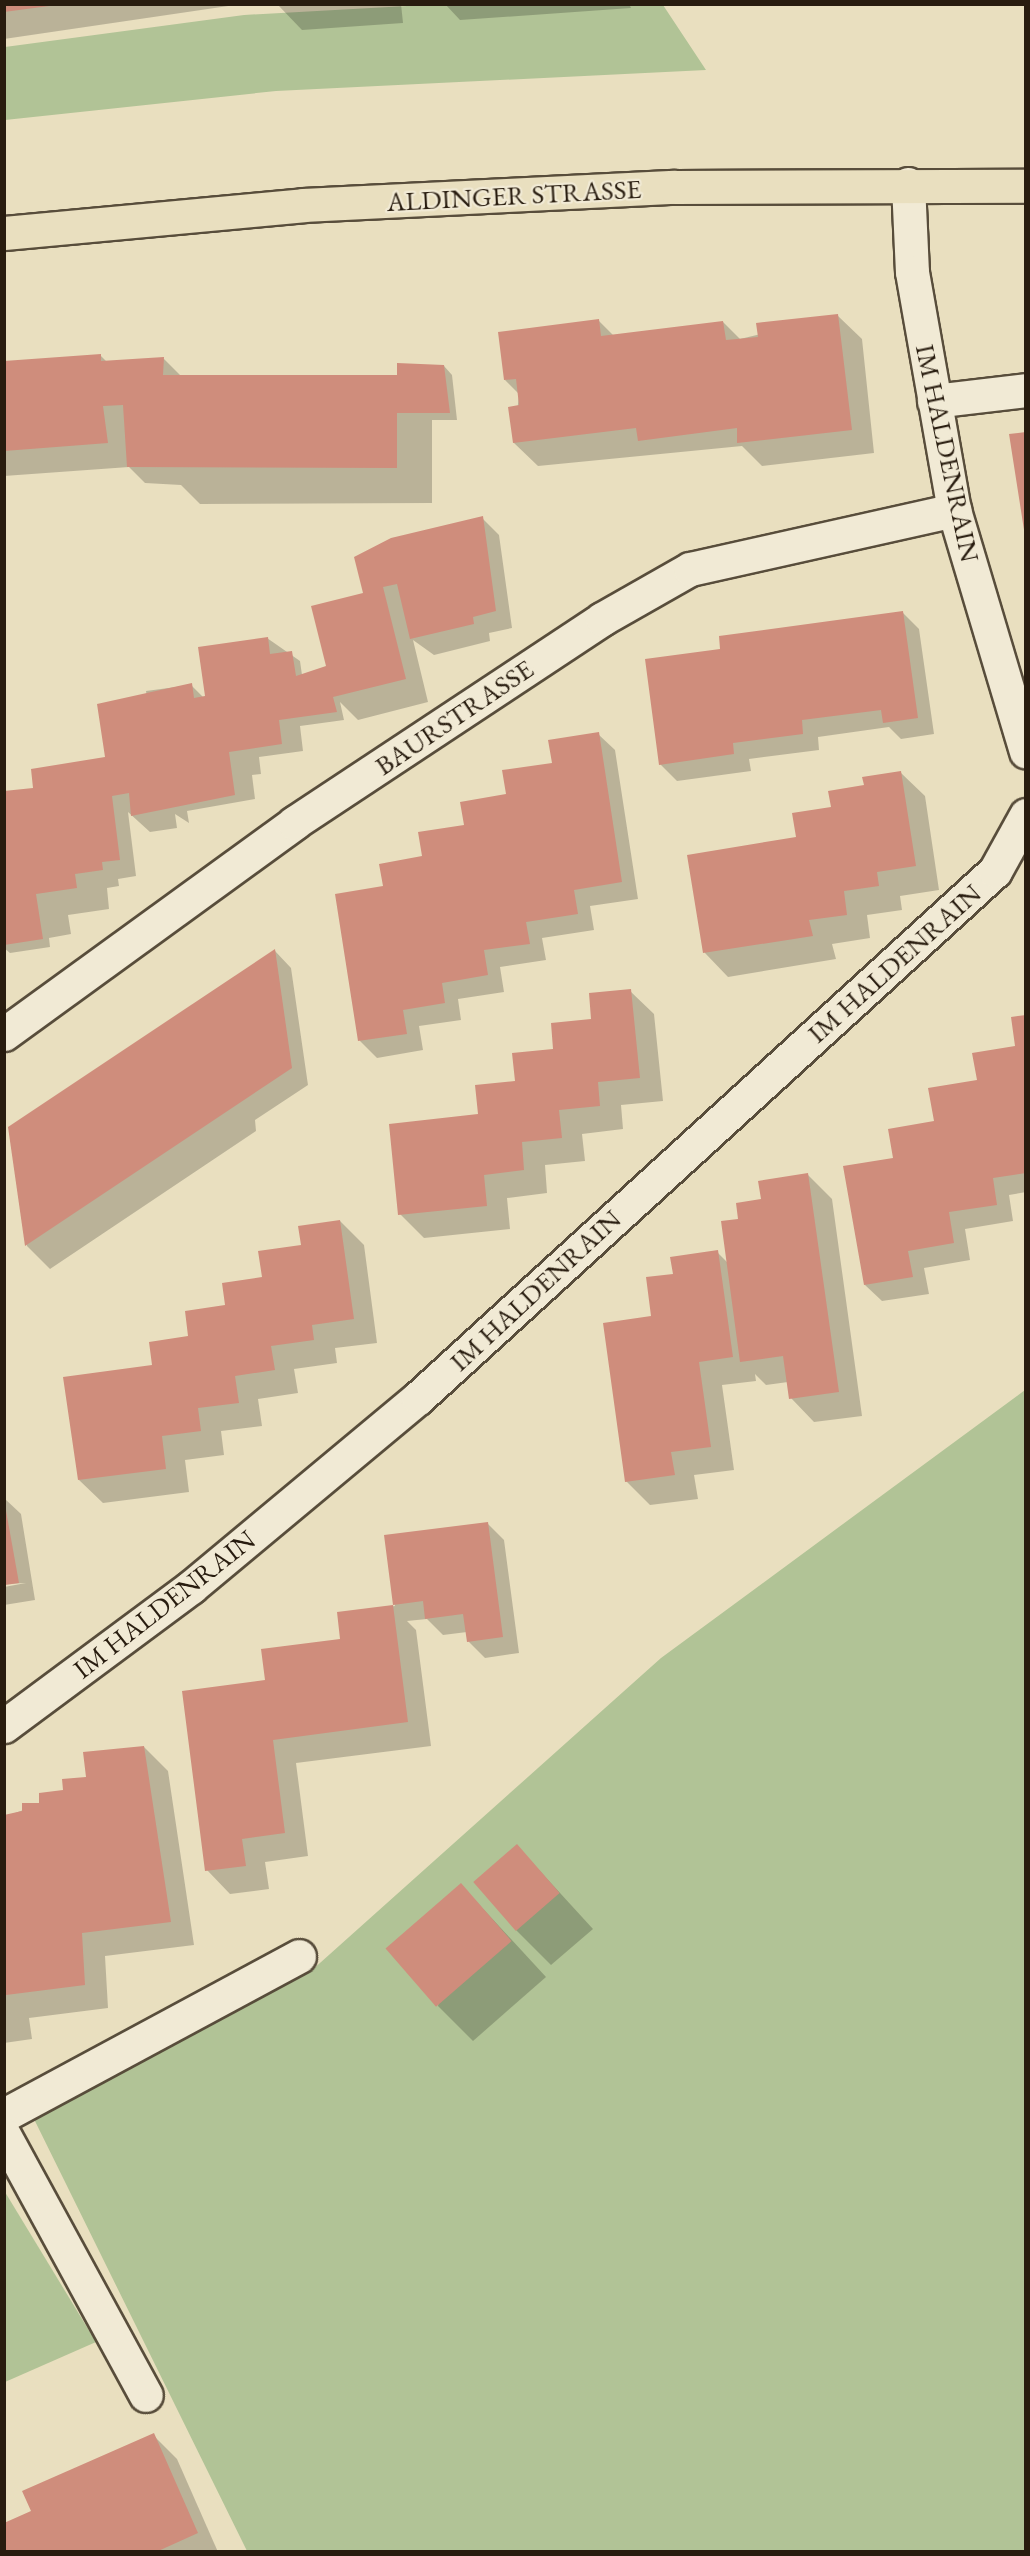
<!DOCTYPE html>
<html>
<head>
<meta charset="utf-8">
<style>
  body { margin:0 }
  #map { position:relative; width:1030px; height:2556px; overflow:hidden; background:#e9dfbf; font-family:"EB Garamond",serif }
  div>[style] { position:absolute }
  .green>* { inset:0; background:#b1c396 }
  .shadow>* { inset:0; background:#0003 }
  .building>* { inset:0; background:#cf8d7c; transform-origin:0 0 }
  .roads { filter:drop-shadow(2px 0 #584d3b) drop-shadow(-2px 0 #584d3b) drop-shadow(0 2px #584d3b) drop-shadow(0 -2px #584d3b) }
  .minor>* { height:33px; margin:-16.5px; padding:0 16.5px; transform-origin:16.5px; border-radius:16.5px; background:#f1ead5 }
  .major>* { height:33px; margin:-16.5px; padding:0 16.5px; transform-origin:16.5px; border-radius:16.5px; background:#e9dfbf }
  span { translate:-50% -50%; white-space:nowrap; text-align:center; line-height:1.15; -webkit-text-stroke:4.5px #f1ead5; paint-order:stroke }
  .street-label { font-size:27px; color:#281c0f }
  .frame { position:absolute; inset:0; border:6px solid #281c0f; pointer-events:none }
</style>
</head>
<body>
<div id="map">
  <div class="green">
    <i style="clip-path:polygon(443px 4px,663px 5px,706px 70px,276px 91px,5px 120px,5px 47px,244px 15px)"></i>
    <i style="clip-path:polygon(1025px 1390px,1025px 2551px,247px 2551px,32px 2115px,311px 1971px,661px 1658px)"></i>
    <i style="clip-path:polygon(5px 2192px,96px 2342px,5px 2382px,4px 2382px)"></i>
  </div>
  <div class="shadow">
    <i style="clip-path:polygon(4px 4px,235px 5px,4px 39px)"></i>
    <i style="clip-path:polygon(277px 4px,401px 4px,403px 23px,302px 30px)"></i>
    <i style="clip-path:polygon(445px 4px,629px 4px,631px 8px,460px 20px)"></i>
    <i style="clip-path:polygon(838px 316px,862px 339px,874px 453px,762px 466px,742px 446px,538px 466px,514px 443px,519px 394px,505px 380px,599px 321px,614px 336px,723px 322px,740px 339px)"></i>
    <i style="clip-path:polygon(100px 355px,107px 362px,164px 359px,180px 375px,396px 377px,444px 366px,452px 375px,457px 420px,432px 420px,432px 503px,200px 504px,181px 485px,145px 483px,129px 467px,4px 476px,4px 363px)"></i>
    <i style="clip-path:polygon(482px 518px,499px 535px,512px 628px,489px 633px,490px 641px,434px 655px,413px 640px,428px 702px,358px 720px,340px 702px,344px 720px,300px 726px,303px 751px,259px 757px,261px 774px,252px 775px,255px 799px,187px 811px,189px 823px,175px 814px,177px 828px,150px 832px,128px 812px,136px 876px,118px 879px,119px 886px,107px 888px,109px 909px,68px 915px,71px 934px,49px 938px,50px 947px,10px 953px,4px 948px,4px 793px,35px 789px,107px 758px,147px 698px,146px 691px,191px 685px,204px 698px,267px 638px,300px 661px,302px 675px,327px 667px,365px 595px)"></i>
    <i style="clip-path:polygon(902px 612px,919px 629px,934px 734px,901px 739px,889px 727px,818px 737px,819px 750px,749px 759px,751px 771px,677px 781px,660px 764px,722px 650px)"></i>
    <i style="clip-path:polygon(598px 734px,615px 750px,638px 899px,590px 906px,594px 930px,542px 938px,546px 960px,500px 967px,504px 992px,458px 999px,461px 1020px,419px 1026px,423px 1050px,377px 1058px,360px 1041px,385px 888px)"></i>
    <i style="clip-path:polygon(901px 773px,925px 796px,939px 890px,900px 896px,902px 910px,867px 915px,870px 938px,832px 944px,836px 959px,728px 977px,705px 953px,689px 856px,798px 839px,865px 786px)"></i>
    <i style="clip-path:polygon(275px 951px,291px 968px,308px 1085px,255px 1120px,256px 1131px,50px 1269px,27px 1246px,9px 1128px)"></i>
    <i style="clip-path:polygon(630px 991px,654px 1014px,663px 1101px,621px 1105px,623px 1129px,582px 1134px,585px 1161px,545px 1165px,547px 1193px,507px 1198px,510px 1229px,424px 1238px,400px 1214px,479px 1116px)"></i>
    <i style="clip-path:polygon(1026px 1016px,1026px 1192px,1009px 1195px,1013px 1221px,965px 1229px,970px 1260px,924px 1268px,929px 1294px,882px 1301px,865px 1285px,895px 1159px,1017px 1047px)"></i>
    <i style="clip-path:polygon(808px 1175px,832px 1199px,862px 1416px,814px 1422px,791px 1398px,788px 1382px,766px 1385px,755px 1374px,756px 1381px,722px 1385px,734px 1470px,694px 1475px,698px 1499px,650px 1505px,626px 1481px,652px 1317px,674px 1275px,717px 1252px,728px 1263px,739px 1220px)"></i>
    <i style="clip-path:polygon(340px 1221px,364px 1245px,377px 1343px,335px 1348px,337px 1363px,294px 1369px,298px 1393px,258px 1399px,262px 1426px,221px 1431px,224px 1455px,185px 1460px,189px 1492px,103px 1503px,79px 1480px,154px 1366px)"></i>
    <i style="clip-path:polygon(4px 1498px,21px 1514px,35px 1600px,4px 1605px,4px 1587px,26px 1583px,4px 1584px)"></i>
    <i style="clip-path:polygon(487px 1523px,504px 1540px,519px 1653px,485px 1658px,468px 1641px,467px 1632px,443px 1635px,427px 1619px,407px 1621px,416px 1630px,431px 1746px,296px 1763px,308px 1856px,265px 1862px,269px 1889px,230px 1894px,207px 1870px,267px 1681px,342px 1640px,338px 1613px,395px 1606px,385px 1536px)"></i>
    <i style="clip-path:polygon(144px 1747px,168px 1771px,194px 1945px,105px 1956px,108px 2008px,29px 2018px,32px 2039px,4px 2043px,4px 1817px,40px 1804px)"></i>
    <i style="clip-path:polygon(517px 1846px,593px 1929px,551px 1965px,516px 1930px)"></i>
    <i style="clip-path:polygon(461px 1885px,546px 1977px,473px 2041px,438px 2006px)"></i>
    <i style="clip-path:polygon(153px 2435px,177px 2459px,218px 2552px,4px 2552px)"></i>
  </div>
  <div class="building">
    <i style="clip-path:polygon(4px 4px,49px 4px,49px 6px,4px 12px)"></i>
    <i style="clip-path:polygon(838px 314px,852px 430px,737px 443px,737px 428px,638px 441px,636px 428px,513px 443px,508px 407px,519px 405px,516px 379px,504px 380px,498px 332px,599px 319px,601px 336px,723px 321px,726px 340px,758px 337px,756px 323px)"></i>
    <i style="clip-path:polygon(101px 354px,101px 361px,164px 357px,163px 375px,397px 375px,397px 363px,444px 365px,450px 413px,397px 413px,397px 468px,127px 467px,123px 405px,103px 406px,108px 443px,4px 451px,4px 361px)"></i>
    <i style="clip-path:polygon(1026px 432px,1026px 529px,1024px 530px,1009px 434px)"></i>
    <i style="clip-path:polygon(483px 516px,496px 611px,473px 617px,474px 624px,410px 639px,397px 584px,383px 587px,406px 679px,333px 697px,337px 712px,279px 720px,282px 744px,229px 752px,235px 795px,131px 816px,129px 793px,112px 796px,120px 860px,102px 862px,103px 870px,75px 874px,77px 888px,36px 894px,43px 939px,4px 945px,4px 791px,33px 788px,31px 769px,105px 757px,97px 704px,192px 683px,194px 698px,205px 696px,198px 647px,268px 637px,270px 654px,292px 651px,296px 676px,326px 666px,311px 606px,363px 593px,354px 557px,391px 538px)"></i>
    <i style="clip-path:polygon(903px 611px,918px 718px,883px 723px,881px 710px,802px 720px,803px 734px,733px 743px,734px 754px,659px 765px,645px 659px,720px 649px,719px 636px)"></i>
    <i style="clip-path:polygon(599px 732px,622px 882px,574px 890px,578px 914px,526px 922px,530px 944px,484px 950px,488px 975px,442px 983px,445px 1003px,403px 1010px,407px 1034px,358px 1041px,335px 894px,383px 886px,379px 864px,422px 856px,418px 832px,464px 825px,460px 802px,506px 794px,502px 770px,552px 763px,548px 740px)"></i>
    <i style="clip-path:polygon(901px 771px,916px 866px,877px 872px,879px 886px,844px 891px,847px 915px,809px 920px,813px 936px,703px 953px,687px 855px,796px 837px,792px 813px,831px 807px,828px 791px,864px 785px,862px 777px)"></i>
    <i style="clip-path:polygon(275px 949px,292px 1068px,25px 1246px,8px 1127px)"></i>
    <i style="clip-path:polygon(631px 989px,640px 1078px,598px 1082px,600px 1106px,559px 1110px,562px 1138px,522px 1142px,524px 1170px,484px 1175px,487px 1206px,398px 1215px,389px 1124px,478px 1114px,475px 1085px,515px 1081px,512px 1053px,553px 1049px,551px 1023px,591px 1019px,589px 993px)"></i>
    <i style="clip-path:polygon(1026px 1015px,1026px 1173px,993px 1178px,997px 1205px,949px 1212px,954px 1243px,908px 1251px,913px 1277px,864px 1285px,843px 1166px,893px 1158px,888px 1129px,934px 1121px,928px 1088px,977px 1080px,972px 1053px,1015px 1046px,1011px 1017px)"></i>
    <i style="clip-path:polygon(808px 1173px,839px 1392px,789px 1399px,783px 1356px,740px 1362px,721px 1221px,738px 1219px,736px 1203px,761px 1199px,758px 1181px)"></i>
    <i style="clip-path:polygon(340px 1220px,354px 1319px,312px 1325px,314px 1340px,271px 1346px,275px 1370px,235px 1376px,239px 1403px,198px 1408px,201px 1431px,162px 1436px,166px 1469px,78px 1480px,63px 1377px,152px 1365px,149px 1342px,188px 1336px,185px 1311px,225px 1305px,222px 1283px,262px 1277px,258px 1251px,301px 1245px,298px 1226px)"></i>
    <i style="clip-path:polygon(718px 1250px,733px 1357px,699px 1362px,711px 1447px,671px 1452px,675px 1475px,625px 1482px,603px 1323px,651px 1316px,646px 1277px,673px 1274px,670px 1257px)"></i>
    <i style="clip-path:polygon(5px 1505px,19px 1583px,5px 1585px)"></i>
    <i style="clip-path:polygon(488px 1522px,503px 1637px,467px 1642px,463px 1614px,425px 1619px,423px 1601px,393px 1605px,384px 1535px)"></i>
    <i style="clip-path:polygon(393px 1605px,408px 1722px,273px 1740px,285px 1833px,242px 1839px,246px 1866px,205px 1871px,182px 1691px,265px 1680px,261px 1649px,340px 1639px,337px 1612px)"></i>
    <i style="clip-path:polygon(144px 1746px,171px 1922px,82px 1933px,85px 1985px,6px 1995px,4px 2017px,4px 1815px,22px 1811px,22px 1803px,39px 1803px,39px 1793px,63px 1790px,62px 1779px,86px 1777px,83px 1752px)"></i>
    <i style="left:517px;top:1844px;width:65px;height:58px;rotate:49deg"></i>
    <i style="left:461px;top:1883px;width:77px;height:100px;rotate:49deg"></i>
    <i style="clip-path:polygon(154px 2433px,198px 2533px,156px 2552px,4px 2552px,4px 2523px,31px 2511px,22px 2491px)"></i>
  </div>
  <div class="roads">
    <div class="minor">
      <i style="left:908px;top:184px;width:88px;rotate:87.4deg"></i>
      <i style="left:912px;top:272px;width:242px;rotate:80deg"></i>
      <i style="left:954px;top:510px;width:252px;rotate:73.4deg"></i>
      <i style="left:934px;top:401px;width:93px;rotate:-6.8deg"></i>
      <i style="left:4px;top:1034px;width:359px;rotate:-36deg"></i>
      <i style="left:294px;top:823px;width:369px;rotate:-33.5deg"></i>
      <i style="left:602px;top:619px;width:101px;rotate:-29.6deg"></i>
      <i style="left:690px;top:569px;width:271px;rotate:-12.6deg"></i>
      <i style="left:4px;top:1726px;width:233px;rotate:-36.6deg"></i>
      <i style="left:191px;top:1587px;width:295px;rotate:-39.8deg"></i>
      <i style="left:418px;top:1398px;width:781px;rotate:-42.41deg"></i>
      <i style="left:995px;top:871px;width:64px;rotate:-61deg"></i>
      <i style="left:4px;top:2115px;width:335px;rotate:-28.3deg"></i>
      <i style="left:4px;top:2135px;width:296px;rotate:61.4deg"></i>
    </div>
    <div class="major">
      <i style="left:4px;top:233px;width:300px;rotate:-5.3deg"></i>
      <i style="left:303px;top:205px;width:372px;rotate:-2.8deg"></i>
      <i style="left:675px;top:187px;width:351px;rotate:-0.2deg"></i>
    </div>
  </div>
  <div class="street-label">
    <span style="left:514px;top:195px;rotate:-3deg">ALDINGER STRASSE</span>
    <span style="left:948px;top:453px;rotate:78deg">IM HALDENRAIN</span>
    <span style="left:454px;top:717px;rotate:-34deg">BAURSTRASSE</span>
    <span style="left:894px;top:963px;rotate:-42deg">IM HALDENRAIN</span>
    <span style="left:535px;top:1290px;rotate:-43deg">IM HALDENRAIN</span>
    <span style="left:164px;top:1604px;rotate:-38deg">IM HALDENRAIN</span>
  </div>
  <div class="frame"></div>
</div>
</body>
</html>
